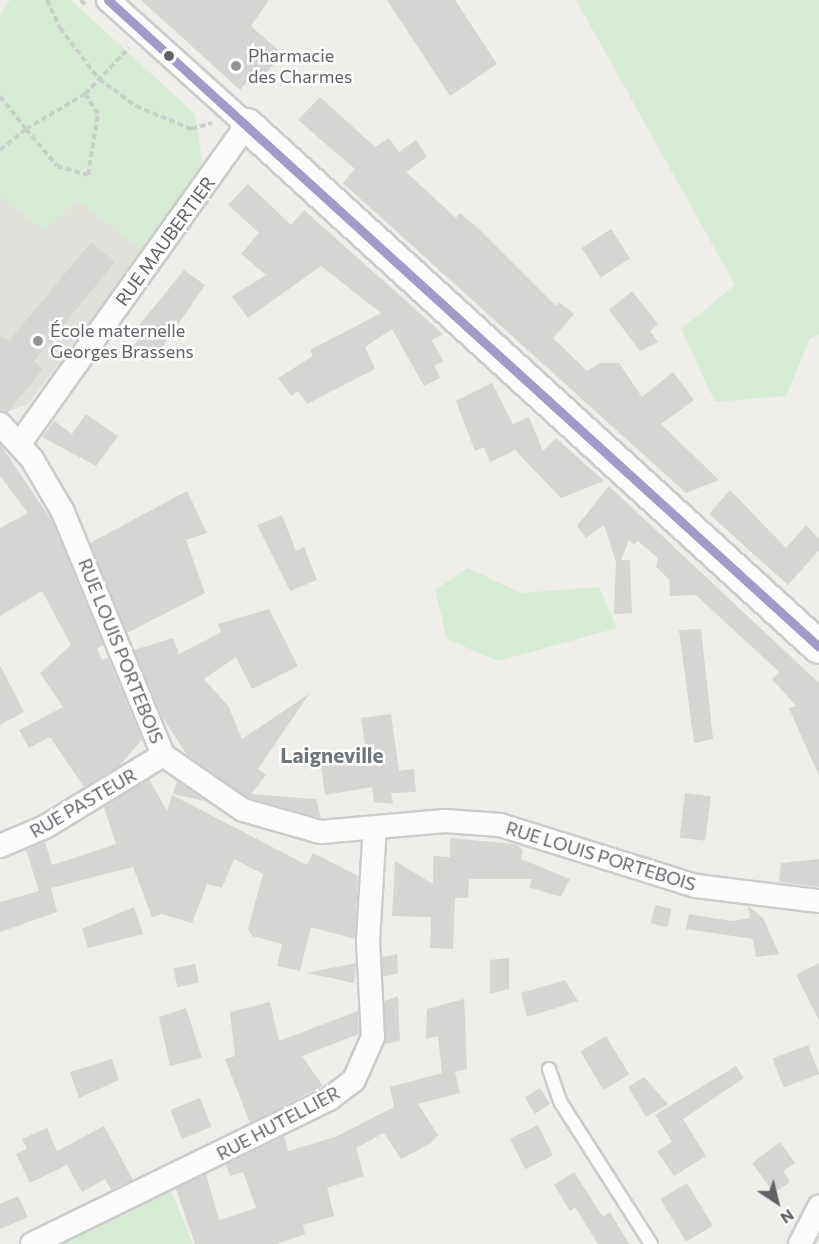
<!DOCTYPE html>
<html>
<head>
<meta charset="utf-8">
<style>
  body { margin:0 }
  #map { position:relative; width:819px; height:1244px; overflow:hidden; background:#efeeea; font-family:Commissioner,sans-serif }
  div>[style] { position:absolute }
  .education>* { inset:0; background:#e2e0da }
  .green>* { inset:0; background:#d8ebd6 }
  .building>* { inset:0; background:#d6d5d3; transform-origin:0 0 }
  .path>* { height:4px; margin-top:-2px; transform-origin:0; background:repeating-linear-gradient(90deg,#cacfcc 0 6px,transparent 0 9px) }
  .roads { filter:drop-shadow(2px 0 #cbcccc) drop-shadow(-2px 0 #cbcccc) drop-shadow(0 2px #cbcccc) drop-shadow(0 -2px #cbcccc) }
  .service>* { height:12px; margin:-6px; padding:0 6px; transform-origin:6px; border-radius:6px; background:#fdfcfc }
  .minor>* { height:22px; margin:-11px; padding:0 11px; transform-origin:11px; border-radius:11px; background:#fdfcfc }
  .secondary>* { height:32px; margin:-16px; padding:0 16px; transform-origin:16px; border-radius:16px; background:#fdfcfc }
  .bus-1>* { height:9px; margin:-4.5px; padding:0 4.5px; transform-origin:4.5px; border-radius:4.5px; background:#a29ac8 }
  .dots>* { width:16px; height:16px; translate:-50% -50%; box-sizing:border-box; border:3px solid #fff; border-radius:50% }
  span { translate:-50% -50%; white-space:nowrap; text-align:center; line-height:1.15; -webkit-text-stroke:5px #fff; paint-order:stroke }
  .poi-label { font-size:18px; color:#5f6368 }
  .left { translate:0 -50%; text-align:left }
  .street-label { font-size:18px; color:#5f6368 }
  .quarter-label { font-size:21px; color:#70757a; font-weight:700 }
  .north { position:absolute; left:747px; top:1172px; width:60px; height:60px; -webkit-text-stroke:4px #fff; paint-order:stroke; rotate:145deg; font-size:16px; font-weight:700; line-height:24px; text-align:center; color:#5f6368 }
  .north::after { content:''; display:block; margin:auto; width:21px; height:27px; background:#5f6368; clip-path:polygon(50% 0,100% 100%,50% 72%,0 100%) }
</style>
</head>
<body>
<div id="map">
  <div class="education">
    <i style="clip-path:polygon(0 196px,44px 230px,78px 200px,143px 252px,28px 404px,7px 412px,0 407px)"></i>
  </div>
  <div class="green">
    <i style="clip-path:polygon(10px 0,71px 0,195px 114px,203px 165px,143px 252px,78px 200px,44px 230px,0 196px,0 15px)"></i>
    <i style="clip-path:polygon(576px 0,819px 0,819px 335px,810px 338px,786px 396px,715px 402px,681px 329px,735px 285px)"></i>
    <i style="clip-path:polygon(468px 568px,521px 593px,599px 587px,617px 628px,498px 661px,447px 639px,435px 590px)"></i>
    <i style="clip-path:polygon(171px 1191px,193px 1244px,61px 1244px)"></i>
  </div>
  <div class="building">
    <i style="clip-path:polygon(141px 0,269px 0,251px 26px,283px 54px,264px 75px,257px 70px,240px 90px)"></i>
    <i style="clip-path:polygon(387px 0,455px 0,497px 64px,450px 96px)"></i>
    <i style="clip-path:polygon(320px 97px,375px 147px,389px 138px,399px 152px,416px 140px,427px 157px,406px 172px,456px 218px,460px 213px,481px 231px,556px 306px,559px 302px,574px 314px,553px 338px,587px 371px,600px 363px,619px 363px,642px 397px,673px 372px,694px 400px,661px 424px,719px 480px,686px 493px,343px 183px,355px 169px,298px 120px)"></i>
    <i style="clip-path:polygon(248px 184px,291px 225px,304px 210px,443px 334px,432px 340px,443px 361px,434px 366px,440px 378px,424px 386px,392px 329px,365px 347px,375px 369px,307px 404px,298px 391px,291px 396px,278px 378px,313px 356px,310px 350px,381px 313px,321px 266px,248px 318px,232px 296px,266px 275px,241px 254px,259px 233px,228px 205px)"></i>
    <i style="left:611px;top:229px;width:35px;height:35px;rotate:57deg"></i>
    <i style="clip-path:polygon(91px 242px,115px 262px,34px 361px,43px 369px,7px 413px,0 411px,0 335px,9px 341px)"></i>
    <i style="clip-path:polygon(184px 270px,205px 285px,159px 352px,154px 349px,144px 362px,130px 352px,139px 339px,132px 334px)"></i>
    <i style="clip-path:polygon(632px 291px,658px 324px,650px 331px,658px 342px,640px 351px,609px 310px)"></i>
    <i style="clip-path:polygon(492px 383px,513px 424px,529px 417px,543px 451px,556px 438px,604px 481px,561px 498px,515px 450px,490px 462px,484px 447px,475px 451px,456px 401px)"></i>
    <i style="clip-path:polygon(86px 414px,118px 436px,96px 466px,42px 437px,54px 421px,72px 434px)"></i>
    <i style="clip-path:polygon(0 444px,52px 521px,103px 645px,97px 648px,102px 660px,108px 658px,142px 740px,119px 766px,84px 787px,50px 737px,29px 748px,19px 730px,63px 707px,40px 673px,71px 645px,42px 591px,0 616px,0 528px,28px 513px,0 476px)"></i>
    <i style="clip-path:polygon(609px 486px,819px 683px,819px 776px,789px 708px,796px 706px,772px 679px,779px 672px,696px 595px,670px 596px,669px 579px,656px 567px,658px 558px,638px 541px,634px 545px,629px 540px,621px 560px,630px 560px,632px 613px,614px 614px,616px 562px,604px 525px,586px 538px,577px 526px)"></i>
    <i style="clip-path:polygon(730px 490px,786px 548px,806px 525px,819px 539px,819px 550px,788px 585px,709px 514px)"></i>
    <i style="clip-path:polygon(187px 491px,207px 533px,186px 540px,205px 593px,127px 633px,90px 543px)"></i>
    <i style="clip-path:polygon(282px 515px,296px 551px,304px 547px,317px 580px,290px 591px,257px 525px)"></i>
    <i style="clip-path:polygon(269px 609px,298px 666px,252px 689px,236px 657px,204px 679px,228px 706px,242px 739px,309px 694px,258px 769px,266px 775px,251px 794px,316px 799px,321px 818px,249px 798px,187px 755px,163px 718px,134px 650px,173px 638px,179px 654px,221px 632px,218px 624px)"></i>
    <i style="clip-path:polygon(701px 629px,713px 739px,694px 743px,679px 630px)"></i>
    <i style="clip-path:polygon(0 665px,24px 712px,0 725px)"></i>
    <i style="clip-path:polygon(391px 714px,399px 771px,414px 769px,416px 792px,391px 793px,393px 804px,374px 802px,372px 787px,325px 795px,321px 764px,367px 757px,361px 718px)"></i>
    <i style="clip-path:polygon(149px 779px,167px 811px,172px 795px,307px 865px,313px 853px,358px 876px,355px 939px,311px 927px,300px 971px,277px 966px,282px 944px,252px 936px,248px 929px,263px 874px,234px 859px,222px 888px,207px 884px,192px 923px,162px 914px,152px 917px,133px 867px,51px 888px,57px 912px,0 932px,0 902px,39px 891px,26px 850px,45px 842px,52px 865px,116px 844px,104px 807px)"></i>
    <i style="clip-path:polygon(177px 781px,205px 801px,173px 794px)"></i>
    <i style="left:685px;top:793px;width:26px;height:45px;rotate:7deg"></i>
    <i style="clip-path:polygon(450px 838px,515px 844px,523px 850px,521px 859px,570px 879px,561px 897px,529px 887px,532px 879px,469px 879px,468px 898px,455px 898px,453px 949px,430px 948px,431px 917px,392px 916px,395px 861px,433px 884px,433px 856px,450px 857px)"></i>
    <i style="clip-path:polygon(819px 859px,819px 887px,779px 882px,781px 863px)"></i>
    <i style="left:655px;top:905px;width:17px;height:19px;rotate:13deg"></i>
    <i style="clip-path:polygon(748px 906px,763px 918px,779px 954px,756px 957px,753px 939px,686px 929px,689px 914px,732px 921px,750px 918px)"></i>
    <i style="clip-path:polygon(134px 907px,143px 934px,88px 948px,82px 929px)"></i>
    <i style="clip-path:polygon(397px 954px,398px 973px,383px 977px,382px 957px)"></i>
    <i style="clip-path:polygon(509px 958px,509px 989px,490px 994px,490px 960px)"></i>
    <i style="clip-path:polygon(356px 963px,354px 983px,307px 973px)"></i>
    <i style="clip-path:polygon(819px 963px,819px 1020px,796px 975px)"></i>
    <i style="left:195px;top:964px;width:19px;height:22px;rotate:78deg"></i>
    <i style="clip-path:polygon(565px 980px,578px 1001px,527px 1017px,521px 993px)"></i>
    <i style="clip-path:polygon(398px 996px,400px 1041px,384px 1044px,385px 1001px)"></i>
    <i style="clip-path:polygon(464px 999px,467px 1069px,455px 1072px,460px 1093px,418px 1104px,438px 1135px,431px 1143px,401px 1159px,384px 1133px,356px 1148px,364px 1176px,327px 1188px,334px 1216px,303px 1225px,305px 1234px,277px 1244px,195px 1244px,176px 1189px,206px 1174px,219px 1220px,256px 1208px,243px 1172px,230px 1176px,226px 1164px,284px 1136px,288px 1151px,335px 1137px,394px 1107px,390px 1087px,442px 1073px,438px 1036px,426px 1039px,427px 1009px)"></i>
    <i style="clip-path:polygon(270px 1002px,279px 1041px,358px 1011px,359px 1034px,302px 1056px,323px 1086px,250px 1123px,225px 1059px,235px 1056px,230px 1012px)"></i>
    <i style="clip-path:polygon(186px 1008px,202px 1058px,170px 1066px,159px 1017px)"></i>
    <i style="left:606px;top:1036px;width:45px;height:30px;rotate:59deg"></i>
    <i style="left:808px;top:1045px;width:31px;height:38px;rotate:69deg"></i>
    <i style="clip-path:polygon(112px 1059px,119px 1080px,79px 1098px,70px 1072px)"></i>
    <i style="clip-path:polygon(736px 1066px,744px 1078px,683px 1119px,706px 1156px,674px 1176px,657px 1151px,672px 1142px,655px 1115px)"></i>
    <i style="clip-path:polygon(644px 1077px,668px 1104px,646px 1117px,628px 1087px)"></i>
    <i style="left:540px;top:1088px;width:19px;height:18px;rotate:58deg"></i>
    <i style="left:200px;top:1098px;width:31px;height:32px;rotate:68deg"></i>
    <i style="left:538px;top:1125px;width:34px;height:31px;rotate:64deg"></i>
    <i style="clip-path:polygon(104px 1126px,133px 1180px,111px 1190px,105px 1179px,82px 1192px,67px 1165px,30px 1183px,16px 1154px,27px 1149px,22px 1139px,47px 1128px,57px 1151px)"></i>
    <i style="clip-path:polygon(780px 1142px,795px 1163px,783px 1171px,790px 1182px,774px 1193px,752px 1163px)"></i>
    <i style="clip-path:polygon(574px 1172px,603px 1217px,610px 1212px,629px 1244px,598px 1244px,575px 1207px,570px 1211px,554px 1185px)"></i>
    <i style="left:687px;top:1183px;width:50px;height:31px;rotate:59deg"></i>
    <i style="clip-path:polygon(18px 1196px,28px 1217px,0 1229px,0 1204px)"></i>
  </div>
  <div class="path">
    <i style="left:47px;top:0;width:31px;rotate:65deg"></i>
    <i style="left:60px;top:28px;width:64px;rotate:52.6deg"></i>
    <i style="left:99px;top:79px;width:46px;rotate:36.1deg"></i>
    <i style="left:136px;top:106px;width:60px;rotate:22.7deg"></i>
    <i style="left:191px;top:129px;width:22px;rotate:-16deg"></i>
    <i style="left:81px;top:0;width:8px;rotate:45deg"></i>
    <i style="left:0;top:96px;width:42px;rotate:51.8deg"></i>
    <i style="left:26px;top:129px;width:69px;rotate:-30.7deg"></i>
    <i style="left:0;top:150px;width:33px;rotate:-39deg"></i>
    <i style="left:26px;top:129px;width:48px;rotate:50deg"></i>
    <i style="left:57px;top:166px;width:32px;rotate:16deg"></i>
    <i style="left:88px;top:175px;width:62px;rotate:-80.7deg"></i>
    <i style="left:98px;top:114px;width:24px;rotate:-123deg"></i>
    <i style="left:85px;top:94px;width:64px;rotate:-46.3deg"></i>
  </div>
  <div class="roads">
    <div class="service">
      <i style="left:549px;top:1069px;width:36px;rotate:71deg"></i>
      <i style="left:561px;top:1103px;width:167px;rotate:57.4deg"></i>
    </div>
    <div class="minor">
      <i style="left:0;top:424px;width:47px;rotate:47.6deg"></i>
      <i style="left:32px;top:459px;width:61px;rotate:59.7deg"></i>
      <i style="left:63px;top:512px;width:263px;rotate:67.6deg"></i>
      <i style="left:163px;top:755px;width:97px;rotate:34.5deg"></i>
      <i style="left:243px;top:810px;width:81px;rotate:15.8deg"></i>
      <i style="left:321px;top:832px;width:124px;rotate:-5.1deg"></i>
      <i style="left:445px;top:821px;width:55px;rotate:4.2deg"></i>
      <i style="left:500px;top:825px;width:205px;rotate:17.3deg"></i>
      <i style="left:696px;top:886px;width:124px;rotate:7deg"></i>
      <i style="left:20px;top:443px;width:391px;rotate:-54.5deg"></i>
      <i style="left:247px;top:125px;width:187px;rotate:-138deg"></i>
      <i style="left:0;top:846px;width:49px;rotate:-22.9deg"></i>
      <i style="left:45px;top:827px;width:138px;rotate:-31.4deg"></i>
      <i style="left:32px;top:1244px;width:331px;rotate:-26deg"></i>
      <i style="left:329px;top:1099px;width:31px;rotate:-37deg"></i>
      <i style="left:354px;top:1080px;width:47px;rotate:-66.2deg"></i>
      <i style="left:373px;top:1037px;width:97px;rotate:-93deg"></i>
      <i style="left:368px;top:940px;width:113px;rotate:-86.5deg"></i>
      <i style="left:800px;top:1244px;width:42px;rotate:-62.8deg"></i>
    </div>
    <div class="secondary">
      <i style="left:247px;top:125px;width:774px;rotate:42.38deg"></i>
    </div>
  </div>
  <div class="bus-1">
    <i style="left:108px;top:0;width:961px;rotate:42.3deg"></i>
  </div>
  <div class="dots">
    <i style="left:169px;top:56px;background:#5f6368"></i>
    <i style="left:236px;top:66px;background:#919496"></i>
    <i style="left:38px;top:341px;background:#919496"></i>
  </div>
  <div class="poi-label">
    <span class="left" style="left:248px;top:66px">Pharmacie<br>des Charmes</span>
    <span class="left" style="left:50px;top:341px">École maternelle<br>Georges Brassens</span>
  </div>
  <div class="street-label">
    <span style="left:165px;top:241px;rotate:-54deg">RUE MAUBERTIER</span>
    <span style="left:121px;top:651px;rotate:68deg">RUE LOUIS PORTEBOIS</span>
    <span style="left:83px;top:803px;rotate:-30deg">RUE PASTEUR</span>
    <span style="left:601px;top:856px;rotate:17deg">RUE LOUIS PORTEBOIS</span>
    <span style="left:278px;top:1123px;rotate:-28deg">RUE HUTELLIER</span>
  </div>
  <div class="quarter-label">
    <span style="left:332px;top:755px">Laigneville</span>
  </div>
  <div class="north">N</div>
</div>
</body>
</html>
